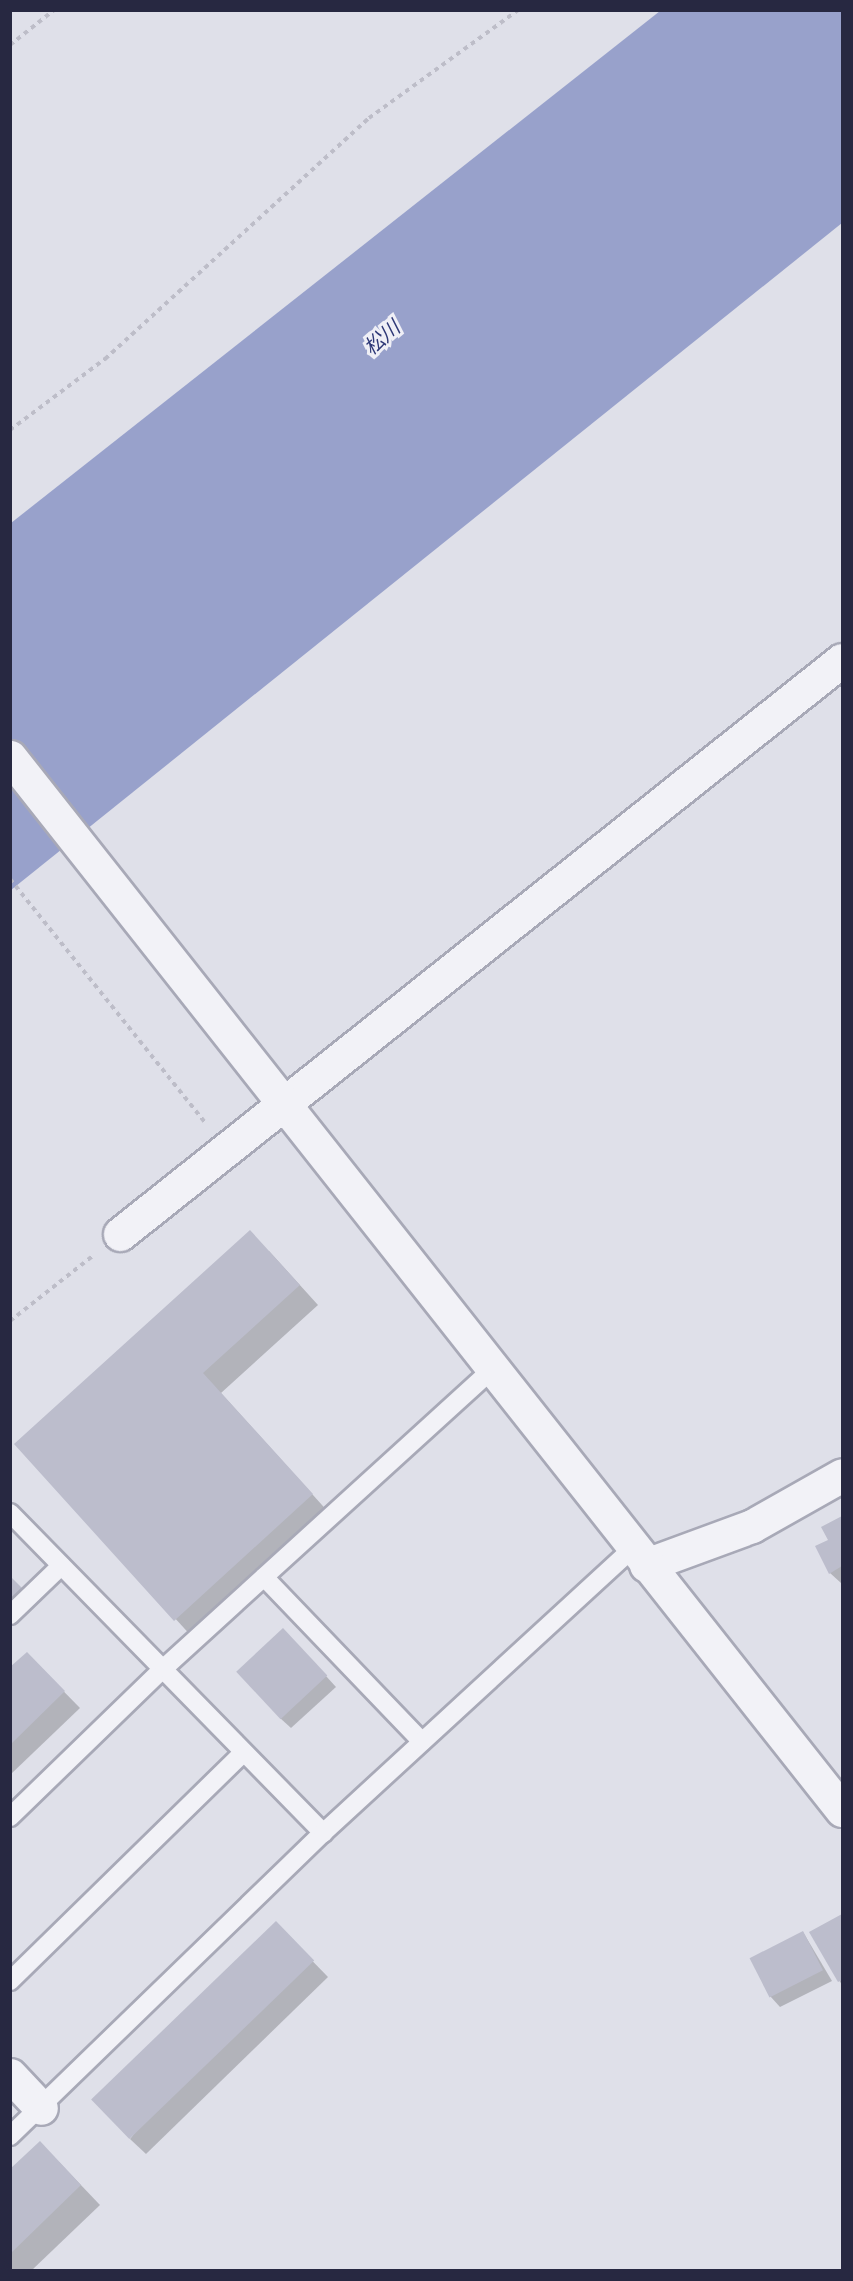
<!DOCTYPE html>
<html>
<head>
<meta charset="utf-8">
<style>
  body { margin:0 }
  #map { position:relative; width:853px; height:2281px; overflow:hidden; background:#dfe0e9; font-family:Rubik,"Noto Sans JP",sans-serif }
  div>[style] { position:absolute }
  .water>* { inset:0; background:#98a1cb }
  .shadow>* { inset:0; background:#0003 }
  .building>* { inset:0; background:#bcbdcc; transform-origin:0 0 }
  .path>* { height:4px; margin-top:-2px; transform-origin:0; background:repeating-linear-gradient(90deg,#bdbdc8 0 4.5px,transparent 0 9px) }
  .roads { filter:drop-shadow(2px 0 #a8a9b7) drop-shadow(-2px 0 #a8a9b7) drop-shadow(0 2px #a8a9b7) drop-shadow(0 -2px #a8a9b7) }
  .service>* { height:18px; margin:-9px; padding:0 9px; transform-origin:9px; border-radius:9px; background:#f2f2f7 }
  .minor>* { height:33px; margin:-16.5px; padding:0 16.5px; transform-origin:16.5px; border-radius:16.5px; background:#f2f2f7 }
  .tertiary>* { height:33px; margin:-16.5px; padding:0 16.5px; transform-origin:16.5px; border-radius:16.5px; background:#f2f2f7 }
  span { translate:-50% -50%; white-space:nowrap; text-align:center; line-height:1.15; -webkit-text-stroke:6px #efeff6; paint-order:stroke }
  .water-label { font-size:20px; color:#2f3977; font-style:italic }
  .frame { position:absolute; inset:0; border:12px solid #272841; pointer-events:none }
</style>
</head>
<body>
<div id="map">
  <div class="water">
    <i style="clip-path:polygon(660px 11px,842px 11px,842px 223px,11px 890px,11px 523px)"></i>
  </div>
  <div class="shadow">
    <i style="clip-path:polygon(269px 1251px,318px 1305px,221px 1393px,331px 1515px,194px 1639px,16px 1444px)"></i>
    <i style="clip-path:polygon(842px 1517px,842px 1583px,841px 1583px,830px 1573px,830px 1540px,823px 1528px)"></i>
    <i style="clip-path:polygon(294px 1641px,336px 1687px,291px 1728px,280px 1718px)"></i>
    <i style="clip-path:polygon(27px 1654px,80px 1708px,10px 1775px,10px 1670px)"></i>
    <i style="clip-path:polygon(842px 1915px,842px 1985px,811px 1933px)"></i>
    <i style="clip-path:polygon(803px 1932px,832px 1981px,780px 2007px,770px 1996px)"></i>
    <i style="clip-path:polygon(291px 1939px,328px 1977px,146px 2154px,130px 2139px)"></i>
    <i style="clip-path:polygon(59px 2162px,100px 2205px,32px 2270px,10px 2270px,10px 2171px)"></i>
  </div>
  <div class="building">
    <i style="clip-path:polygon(250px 1230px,300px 1285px,203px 1373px,313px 1494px,174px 1621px,14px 1444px)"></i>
    <i style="clip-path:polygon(842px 1516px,842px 1566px,829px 1574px,815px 1546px,828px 1540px,821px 1527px)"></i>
    <i style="clip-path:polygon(12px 1578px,24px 1590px,10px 1603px,10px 1580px)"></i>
    <i style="left:283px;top:1628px;width:65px;height:64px;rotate:47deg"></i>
    <i style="clip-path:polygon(27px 1652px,65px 1691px,10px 1745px,10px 1667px)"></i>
    <i style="clip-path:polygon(842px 1914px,842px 1980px,838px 1982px,809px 1932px)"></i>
    <i style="left:276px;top:1921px;width:55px;height:257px;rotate:46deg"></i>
    <i style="left:803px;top:1931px;width:44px;height:60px;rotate:63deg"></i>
    <i style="clip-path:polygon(40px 2141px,81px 2185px,10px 2254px,10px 2169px)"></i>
  </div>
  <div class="path">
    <i style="left:10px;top:45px;width:56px;rotate:-38.5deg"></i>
    <i style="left:10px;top:430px;width:119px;rotate:-36.8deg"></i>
    <i style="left:105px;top:359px;width:357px;rotate:-42.4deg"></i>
    <i style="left:369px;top:118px;width:184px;rotate:-35.9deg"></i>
    <i style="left:10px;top:879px;width:312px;rotate:51.3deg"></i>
    <i style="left:10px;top:1321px;width:107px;rotate:-38.2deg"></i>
  </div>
  <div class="roads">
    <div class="service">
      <i style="left:10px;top:1513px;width:448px;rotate:45.6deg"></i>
      <i style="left:264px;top:1577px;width:228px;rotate:46.2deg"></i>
      <i style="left:10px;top:1615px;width:71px;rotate:-43.9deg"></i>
      <i style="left:10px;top:1817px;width:214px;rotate:-44.1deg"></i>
      <i style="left:164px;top:1668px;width:442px;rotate:-42.3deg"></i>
      <i style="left:10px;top:1981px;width:327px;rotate:-44.4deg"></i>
      <i style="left:10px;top:2136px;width:436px;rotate:-44.1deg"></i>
      <i style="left:323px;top:1833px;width:421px;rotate:-42.6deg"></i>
    </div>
    <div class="minor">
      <i style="left:120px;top:1234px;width:922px;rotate:-38.49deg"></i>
      <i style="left:646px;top:1565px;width:113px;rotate:-20.2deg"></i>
      <i style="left:752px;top:1526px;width:103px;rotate:-29.5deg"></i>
      <i style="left:10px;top:2075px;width:45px;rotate:46.8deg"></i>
    </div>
    <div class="tertiary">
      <i style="left:10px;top:757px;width:1342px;rotate:51.69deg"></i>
    </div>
  </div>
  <div class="water-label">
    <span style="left:382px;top:338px;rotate:-41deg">松川</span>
  </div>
  <div class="frame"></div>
</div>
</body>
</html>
